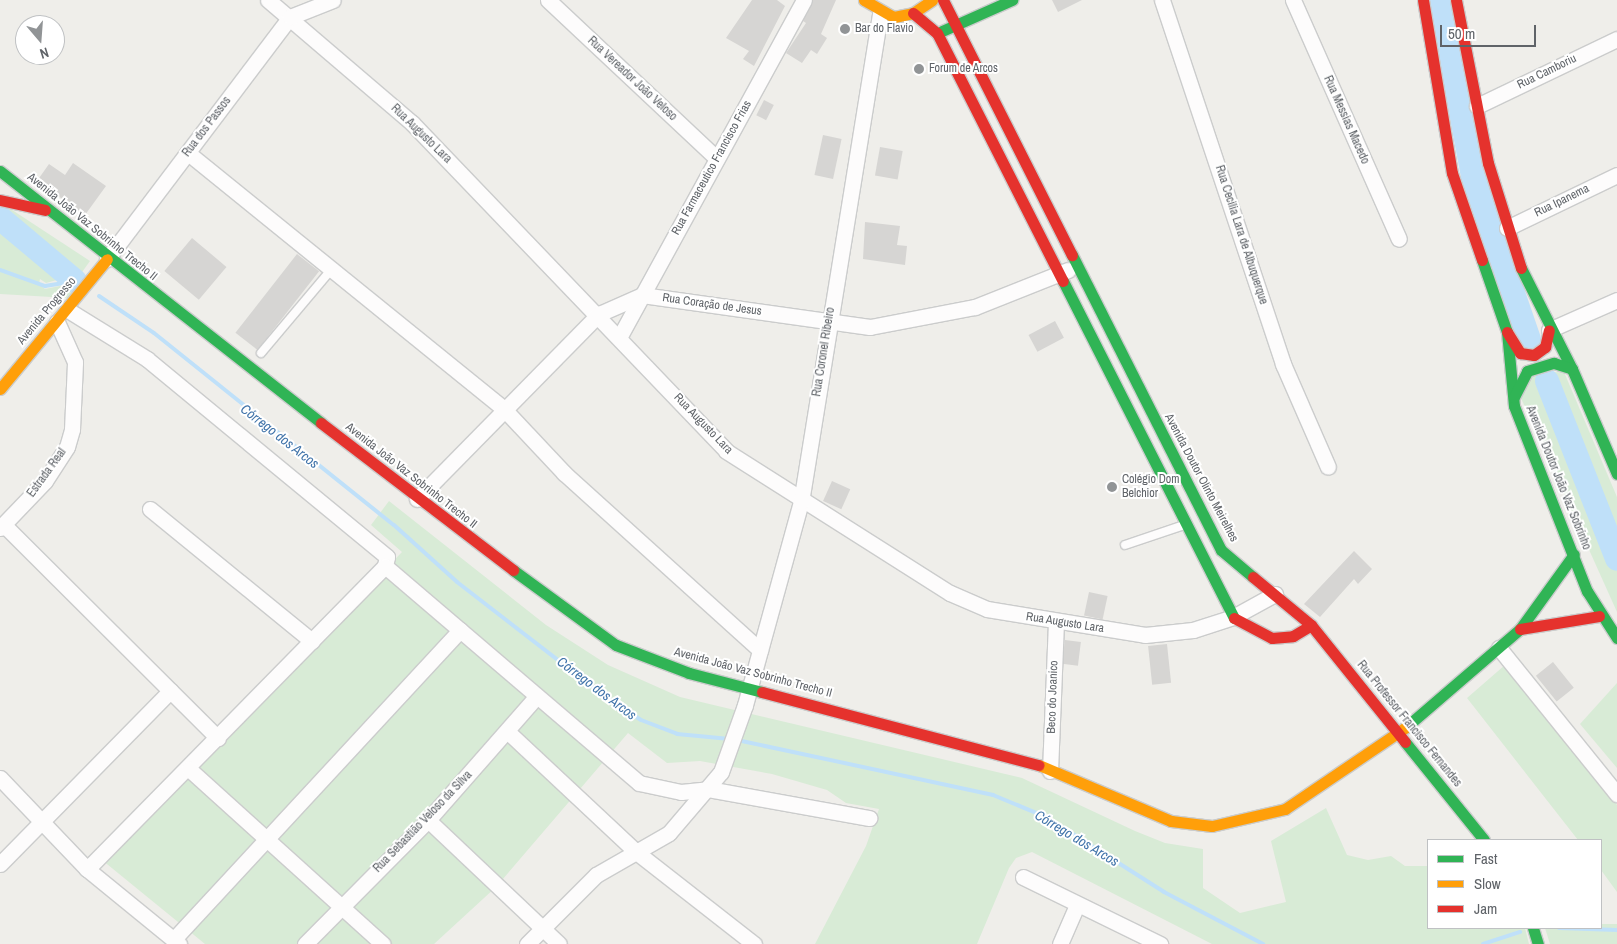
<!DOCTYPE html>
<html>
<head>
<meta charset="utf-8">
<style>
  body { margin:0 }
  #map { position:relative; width:1617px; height:944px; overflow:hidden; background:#efeeea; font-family:"Archivo Narrow",sans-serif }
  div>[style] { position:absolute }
  .green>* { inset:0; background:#d8ebd6 }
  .stream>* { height:4px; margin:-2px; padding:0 2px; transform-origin:2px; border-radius:2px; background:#bfe0f9 }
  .river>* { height:24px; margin:-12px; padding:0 12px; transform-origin:12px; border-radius:12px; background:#bfe0f9 }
  .building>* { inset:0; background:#d6d5d3; transform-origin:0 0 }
  .roads { filter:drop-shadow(1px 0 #cbcccc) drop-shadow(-1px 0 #cbcccc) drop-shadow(0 1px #cbcccc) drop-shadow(0 -1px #cbcccc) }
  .lane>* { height:8px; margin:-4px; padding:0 4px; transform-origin:4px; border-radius:4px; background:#fdfcfc }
  .street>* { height:15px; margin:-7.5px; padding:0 7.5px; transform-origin:7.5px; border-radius:7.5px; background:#fdfcfc }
  .fast>* { height:11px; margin:-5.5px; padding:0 5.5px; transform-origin:5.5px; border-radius:5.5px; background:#30b455 }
  .slow>* { height:11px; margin:-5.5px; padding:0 5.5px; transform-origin:5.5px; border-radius:5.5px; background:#ff9f0a }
  .jam>* { height:11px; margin:-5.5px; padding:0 5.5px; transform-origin:5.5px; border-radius:5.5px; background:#e5322d }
  .dots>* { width:14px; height:14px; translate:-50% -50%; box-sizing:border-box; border:2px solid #fff; border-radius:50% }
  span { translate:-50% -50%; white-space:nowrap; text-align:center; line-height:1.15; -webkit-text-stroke:4px #fff; paint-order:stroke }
  .poi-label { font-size:12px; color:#5f6368 }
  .left { translate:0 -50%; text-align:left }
  .street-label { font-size:12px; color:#5f6368 }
  .water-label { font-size:14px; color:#4174aa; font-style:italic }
  .legend { position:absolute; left:1427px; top:839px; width:175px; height:90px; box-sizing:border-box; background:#fff; border:1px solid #bfc1c3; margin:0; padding:6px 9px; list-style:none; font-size:15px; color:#5f6368 }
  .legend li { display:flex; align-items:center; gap:10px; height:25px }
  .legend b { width:25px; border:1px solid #bfc1c3 }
  .north { position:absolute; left:15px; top:15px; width:50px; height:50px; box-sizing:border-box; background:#fff; border:1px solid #bfc1c3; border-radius:50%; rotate:162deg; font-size:14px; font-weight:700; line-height:20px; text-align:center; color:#5f6368 }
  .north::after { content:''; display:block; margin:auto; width:18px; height:22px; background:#919496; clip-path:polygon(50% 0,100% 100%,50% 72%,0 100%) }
  .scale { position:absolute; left:1440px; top:25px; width:96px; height:22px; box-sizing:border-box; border:2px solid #5f6368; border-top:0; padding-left:6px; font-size:15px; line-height:18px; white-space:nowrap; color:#5f6368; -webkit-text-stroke:4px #fff; paint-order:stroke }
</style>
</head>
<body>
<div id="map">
  <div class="green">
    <i style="clip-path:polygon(0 202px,90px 261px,80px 275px,0 213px)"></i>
    <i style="clip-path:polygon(0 226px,64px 278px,46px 283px,40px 279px,39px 284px,45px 289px,65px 285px,75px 290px,69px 298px,0 294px)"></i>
    <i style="clip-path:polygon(1564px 372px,1617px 497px,1617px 612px,1520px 396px,1527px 373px)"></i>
    <i style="clip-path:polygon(389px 501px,546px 625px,608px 665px,680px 697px,1022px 778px,1135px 831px,1165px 843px,1203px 849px,1203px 888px,1240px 913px,1286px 902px,1271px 841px,1326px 808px,1347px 855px,1368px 860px,1391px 856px,1405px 866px,1428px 866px,1428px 928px,1525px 928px,1529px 944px,1212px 944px,1032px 852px,1016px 858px,1009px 868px,977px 944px,815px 944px,866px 846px,879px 809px,846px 803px,827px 790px,772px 774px,700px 761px,667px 763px,628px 733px,496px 887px,434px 944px,205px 944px,102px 860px,402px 552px,371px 525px)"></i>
    <i style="clip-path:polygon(1505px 665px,1617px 805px,1617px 892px,1601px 870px,1601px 840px,1578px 840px,1467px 698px)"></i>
    <i style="clip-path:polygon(1617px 683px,1617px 768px,1580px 724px)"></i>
    <i style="clip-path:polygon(1601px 924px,1617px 924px,1617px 944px,1550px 944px,1545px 928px,1601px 928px)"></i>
  </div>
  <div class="stream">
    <i style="left:0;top:270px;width:48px;rotate:19.6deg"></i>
    <i style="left:45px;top:286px;width:30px;rotate:-9deg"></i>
    <i style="left:99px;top:296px;width:66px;rotate:33.9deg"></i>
    <i style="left:154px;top:333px;width:307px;rotate:38.7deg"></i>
    <i style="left:394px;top:525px;width:85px;rotate:42.1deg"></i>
    <i style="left:457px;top:582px;width:185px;rotate:37.7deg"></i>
    <i style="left:603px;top:695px;width:45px;rotate:33.3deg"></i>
    <i style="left:641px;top:720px;width:39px;rotate:21deg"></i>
    <i style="left:677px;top:734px;width:53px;rotate:5.4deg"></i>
    <i style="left:737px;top:740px;width:262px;rotate:12.1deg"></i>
    <i style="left:993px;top:795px;width:57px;rotate:22.5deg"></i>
    <i style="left:1046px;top:817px;width:140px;rotate:32.4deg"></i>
    <i style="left:1164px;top:892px;width:112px;rotate:27.7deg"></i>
    <i style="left:1559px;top:928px;width:58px;rotate:2deg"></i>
    <i style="left:1483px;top:944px;width:39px;rotate:-18deg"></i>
  </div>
  <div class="river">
    <i style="left:1440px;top:0;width:179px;rotate:79.4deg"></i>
    <i style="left:1473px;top:176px;width:173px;rotate:71.1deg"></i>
    <i style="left:0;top:218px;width:98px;rotate:40deg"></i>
    <i style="left:1547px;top:381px;width:191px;rotate:68.5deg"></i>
  </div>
  <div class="building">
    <i style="clip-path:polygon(752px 0,777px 0,785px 6px,754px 66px,743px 59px,749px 51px,726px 38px)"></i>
    <i style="clip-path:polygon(813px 0,836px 0,821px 34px,827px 38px,817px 54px,811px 50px,802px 63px,786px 53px,806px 23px,803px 21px)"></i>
    <i style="clip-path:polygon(1052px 0,1082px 0,1058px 12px)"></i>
    <i style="left:764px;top:100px;width:11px;height:17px;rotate:27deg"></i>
    <i style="left:823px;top:135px;width:19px;height:41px;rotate:12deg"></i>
    <i style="left:880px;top:147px;width:23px;height:29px;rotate:10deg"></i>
    <i style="clip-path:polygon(73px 163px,106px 186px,85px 215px,37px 181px,49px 164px,65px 175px)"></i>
    <i style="clip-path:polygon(865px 222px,900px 226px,897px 245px,907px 246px,905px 265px,863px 259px)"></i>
    <i style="left:192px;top:238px;width:45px;height:43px;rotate:40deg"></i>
    <i style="left:297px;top:254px;width:28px;height:100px;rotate:38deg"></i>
    <i style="left:1055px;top:321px;width:19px;height:30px;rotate:62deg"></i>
    <i style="left:832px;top:481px;width:20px;height:22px;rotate:24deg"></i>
    <i style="clip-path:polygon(1354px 551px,1372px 569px,1358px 584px,1354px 579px,1320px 617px,1304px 604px)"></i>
    <i style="left:1089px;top:592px;width:19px;height:24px;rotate:12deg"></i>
    <i style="left:1065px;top:640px;width:16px;height:24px;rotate:7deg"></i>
    <i style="left:1167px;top:644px;width:39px;height:19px;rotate:84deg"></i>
    <i style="left:1553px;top:662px;width:33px;height:22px;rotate:51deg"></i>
  </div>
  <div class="roads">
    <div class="lane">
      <i style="left:261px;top:353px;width:109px;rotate:-49.9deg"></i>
      <i style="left:1125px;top:545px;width:62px;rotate:-18.7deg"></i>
    </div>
    <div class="street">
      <i style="left:268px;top:0;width:189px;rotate:40.5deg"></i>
      <i style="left:412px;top:123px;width:454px;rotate:46.2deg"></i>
      <i style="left:726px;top:451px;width:265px;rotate:32.4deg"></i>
      <i style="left:950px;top:593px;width:40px;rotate:23.4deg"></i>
      <i style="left:987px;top:609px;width:160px;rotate:9.3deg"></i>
      <i style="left:1145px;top:635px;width:48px;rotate:-5.9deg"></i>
      <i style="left:1193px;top:630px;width:42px;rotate:-18deg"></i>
      <i style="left:1233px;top:617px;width:48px;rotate:-28.7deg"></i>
      <i style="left:548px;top:0;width:231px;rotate:43.2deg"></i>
      <i style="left:1162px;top:0;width:384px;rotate:71.6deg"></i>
      <i style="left:1283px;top:364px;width:112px;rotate:66.4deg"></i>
      <i style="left:1293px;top:0;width:261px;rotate:66.1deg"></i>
      <i style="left:1477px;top:106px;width:155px;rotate:-25.6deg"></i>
      <i style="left:188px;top:153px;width:407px;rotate:39deg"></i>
      <i style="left:504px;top:409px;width:88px;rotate:46.8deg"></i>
      <i style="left:564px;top:473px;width:264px;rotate:42.1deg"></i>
      <i style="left:1507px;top:228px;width:122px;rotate:-25.7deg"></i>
      <i style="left:107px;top:259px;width:303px;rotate:-52.9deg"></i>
      <i style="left:290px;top:17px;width:46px;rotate:-21.6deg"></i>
      <i style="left:68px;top:310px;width:93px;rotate:31.8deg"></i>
      <i style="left:147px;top:359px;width:311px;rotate:39.5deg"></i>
      <i style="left:387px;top:557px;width:9px;rotate:103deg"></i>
      <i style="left:385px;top:566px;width:425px;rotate:134.5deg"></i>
      <i style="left:87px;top:869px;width:119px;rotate:39.2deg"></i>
      <i style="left:1549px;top:330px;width:74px;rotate:-23.8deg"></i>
      <i style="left:620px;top:336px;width:383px;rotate:-61.3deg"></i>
      <i style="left:417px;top:499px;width:260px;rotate:-45.5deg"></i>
      <i style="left:599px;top:314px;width:47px;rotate:-23.8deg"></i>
      <i style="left:642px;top:295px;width:230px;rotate:8deg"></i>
      <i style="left:870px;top:327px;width:107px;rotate:-10.8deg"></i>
      <i style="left:975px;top:307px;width:100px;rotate:-21.7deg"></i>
      <i style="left:150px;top:509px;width:209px;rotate:39.2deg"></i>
      <i style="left:4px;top:525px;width:302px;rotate:44.9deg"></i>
      <i style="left:0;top:528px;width:65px;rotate:-46.2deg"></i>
      <i style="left:45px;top:481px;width:40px;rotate:-57.1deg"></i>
      <i style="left:67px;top:447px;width:19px;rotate:-74deg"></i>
      <i style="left:72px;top:429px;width:67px;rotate:-87.4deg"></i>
      <i style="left:75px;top:362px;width:44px;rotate:-114.2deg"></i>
      <i style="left:385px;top:566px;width:334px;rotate:40.5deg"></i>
      <i style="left:639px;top:783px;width:43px;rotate:12.1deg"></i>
      <i style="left:681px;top:792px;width:27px;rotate:-6deg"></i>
      <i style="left:708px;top:789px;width:164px;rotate:10.2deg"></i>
      <i style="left:1499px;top:648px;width:188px;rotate:51.1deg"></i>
      <i style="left:508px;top:732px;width:174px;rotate:43.1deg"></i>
      <i style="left:635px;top:851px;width:151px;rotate:38deg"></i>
      <i style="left:189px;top:769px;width:261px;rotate:42.1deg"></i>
      <i style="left:1050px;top:771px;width:147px;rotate:-87.7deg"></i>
      <i style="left:0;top:778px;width:126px;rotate:46.3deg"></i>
      <i style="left:428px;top:820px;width:180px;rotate:43.4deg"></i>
      <i style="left:0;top:864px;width:243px;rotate:-45.5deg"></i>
      <i style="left:1023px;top:877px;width:153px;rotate:26.1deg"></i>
      <i style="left:174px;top:939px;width:421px;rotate:-47.2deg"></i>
      <i style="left:305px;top:944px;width:175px;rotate:-45.2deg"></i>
      <i style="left:428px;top:820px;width:165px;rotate:-48.7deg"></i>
      <i style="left:527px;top:944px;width:98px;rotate:-45deg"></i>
      <i style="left:596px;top:875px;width:84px;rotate:-29.9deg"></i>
      <i style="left:669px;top:833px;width:80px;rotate:-49.6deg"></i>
      <i style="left:721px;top:772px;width:71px;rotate:-70.3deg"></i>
      <i style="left:745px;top:705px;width:211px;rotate:-74.6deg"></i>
      <i style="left:801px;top:502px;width:496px;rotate:-80.8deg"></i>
      <i style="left:1060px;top:944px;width:43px;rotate:-66.4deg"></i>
    </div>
    <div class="fast">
      <i style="left:942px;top:31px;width:77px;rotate:-23.9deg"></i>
      <i style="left:0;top:171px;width:408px;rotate:38.1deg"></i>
      <i style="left:1072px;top:255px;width:330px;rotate:63.2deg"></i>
      <i style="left:1221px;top:550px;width:42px;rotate:40.2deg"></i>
      <i style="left:1482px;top:260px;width:76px;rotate:70.9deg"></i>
      <i style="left:1507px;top:332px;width:74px;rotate:84.6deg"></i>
      <i style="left:1514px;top:406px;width:199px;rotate:68.5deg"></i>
      <i style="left:1587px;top:591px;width:56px;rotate:57.4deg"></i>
      <i style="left:1521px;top:268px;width:113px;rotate:63.2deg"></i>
      <i style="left:1572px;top:369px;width:114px;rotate:66.8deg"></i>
      <i style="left:1063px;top:281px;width:378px;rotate:63.1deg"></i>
      <i style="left:1514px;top:397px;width:29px;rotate:-63deg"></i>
      <i style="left:1527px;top:371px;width:28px;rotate:-17deg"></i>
      <i style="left:1554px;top:363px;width:19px;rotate:18deg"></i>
      <i style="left:513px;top:570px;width:127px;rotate:36.1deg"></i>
      <i style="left:616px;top:645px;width:78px;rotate:21deg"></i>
      <i style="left:689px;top:673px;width:75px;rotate:14.6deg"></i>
      <i style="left:1406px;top:727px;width:150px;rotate:-40.7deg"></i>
      <i style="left:1520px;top:629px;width:92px;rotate:-54.2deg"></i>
      <i style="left:1405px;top:742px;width:126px;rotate:51.1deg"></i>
      <i style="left:1533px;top:928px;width:17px;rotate:73deg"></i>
    </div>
    <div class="slow">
      <i style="left:864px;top:0;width:34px;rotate:30deg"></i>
      <i style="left:894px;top:17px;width:19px;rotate:-12deg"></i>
      <i style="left:913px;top:13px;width:23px;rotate:-34deg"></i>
      <i style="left:0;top:389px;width:168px;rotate:-50.5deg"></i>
      <i style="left:1039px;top:765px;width:143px;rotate:23deg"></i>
      <i style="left:1171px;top:821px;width:41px;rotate:7deg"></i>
      <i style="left:1212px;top:826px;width:75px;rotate:-13.1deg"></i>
      <i style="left:1285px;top:809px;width:146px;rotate:-34.1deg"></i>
    </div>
    <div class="jam">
      <i style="left:943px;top:0;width:286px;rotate:63.2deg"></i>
      <i style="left:1423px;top:0;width:175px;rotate:80.5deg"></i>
      <i style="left:1452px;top:173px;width:92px;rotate:71deg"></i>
      <i style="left:1456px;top:0;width:166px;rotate:78.9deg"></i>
      <i style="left:1488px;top:163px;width:110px;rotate:72.6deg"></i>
      <i style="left:913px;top:13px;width:31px;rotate:40deg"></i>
      <i style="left:937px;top:33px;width:278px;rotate:63.1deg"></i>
      <i style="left:0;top:200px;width:46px;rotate:12.5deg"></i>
      <i style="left:1507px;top:332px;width:25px;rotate:58deg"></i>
      <i style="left:1520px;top:353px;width:14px;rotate:8deg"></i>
      <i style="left:1534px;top:355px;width:14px;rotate:-36deg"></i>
      <i style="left:1545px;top:347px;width:17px;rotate:-77deg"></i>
      <i style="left:321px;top:423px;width:242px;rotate:37.4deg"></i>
      <i style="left:1253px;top:577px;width:75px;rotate:39.6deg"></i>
      <i style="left:1311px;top:625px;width:150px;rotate:51.2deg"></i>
      <i style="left:1234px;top:618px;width:43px;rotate:27.8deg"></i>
      <i style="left:1272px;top:638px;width:21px;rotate:-5deg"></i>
      <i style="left:1293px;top:636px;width:21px;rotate:-31deg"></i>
      <i style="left:1520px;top:629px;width:80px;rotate:-9.3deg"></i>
      <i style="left:762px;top:692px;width:286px;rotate:14.8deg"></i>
    </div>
  </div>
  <div class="dots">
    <i style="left:845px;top:29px;background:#919496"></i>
    <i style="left:919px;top:69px;background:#919496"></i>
    <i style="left:1112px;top:487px;background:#919496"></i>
  </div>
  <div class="poi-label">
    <span class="left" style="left:855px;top:29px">Bar do Flavio</span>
    <span class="left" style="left:929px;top:69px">Forum de Arcos</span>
    <span class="left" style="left:1122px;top:487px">Colégio Dom<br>Belchior</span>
  </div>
  <div class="street-label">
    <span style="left:1547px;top:72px;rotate:-26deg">Rua Camboriu</span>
    <span style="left:632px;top:79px;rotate:43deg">Rua Vereador João Veloso</span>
    <span style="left:1346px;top:120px;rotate:66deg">Rua Messias Macedo</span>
    <span style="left:207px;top:127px;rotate:-53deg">Rua dos Passos</span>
    <span style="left:421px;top:134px;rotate:44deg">Rua Augusto Lara</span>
    <span style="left:712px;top:168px;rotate:-61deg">Rua Farmaceutico Francisco Frias</span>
    <span style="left:1562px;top:201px;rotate:-26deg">Rua Ipanema</span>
    <span style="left:92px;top:227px;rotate:39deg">Avenida João Vaz Sobrinho Trecho II</span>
    <span style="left:1241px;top:235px;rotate:72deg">Rua Cecilia Lara de Albuquerque</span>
    <span style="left:712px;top:305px;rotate:8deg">Rua Coração de Jesus</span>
    <span style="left:47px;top:311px;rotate:-50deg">Avenida Progresso</span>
    <span style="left:824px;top:352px;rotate:-81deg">Rua Coronel Ribeiro</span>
    <span style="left:703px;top:424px;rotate:46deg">Rua Augusto Lara</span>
    <span style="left:47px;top:473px;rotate:-54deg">Estrada Real</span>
    <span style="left:411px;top:476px;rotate:38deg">Avenida João Vaz Sobrinho Trecho II</span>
    <span style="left:1201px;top:478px;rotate:62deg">Avenida Doutor Olinto Meirelhes</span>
    <span style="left:1558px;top:478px;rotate:68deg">Avenida Doutor João Vaz Sobrinho</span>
    <span style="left:1065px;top:623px;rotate:9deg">Rua Augusto Lara</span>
    <span style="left:753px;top:673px;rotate:15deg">Avenida João Vaz Sobrinho Trecho II</span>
    <span style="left:1053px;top:697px;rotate:-88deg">Beco do Joanico</span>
    <span style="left:1409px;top:724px;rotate:51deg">Rua Professor Francisco Fernandes</span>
    <span style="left:423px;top:822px;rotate:-46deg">Rua Sebastião Veloso da Silva</span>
  </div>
  <div class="water-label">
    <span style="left:280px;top:436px;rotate:38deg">Córrego dos Arcos</span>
    <span style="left:597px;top:688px;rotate:37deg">Córrego dos Arcos</span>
    <span style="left:1077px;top:838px;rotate:31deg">Córrego dos Arcos</span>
  </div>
  <ul class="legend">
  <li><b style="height:6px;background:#30b455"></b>Fast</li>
  <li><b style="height:6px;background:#ff9f0a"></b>Slow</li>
  <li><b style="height:6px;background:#e5322d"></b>Jam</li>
  </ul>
  <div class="north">N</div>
  <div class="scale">50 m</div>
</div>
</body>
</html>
